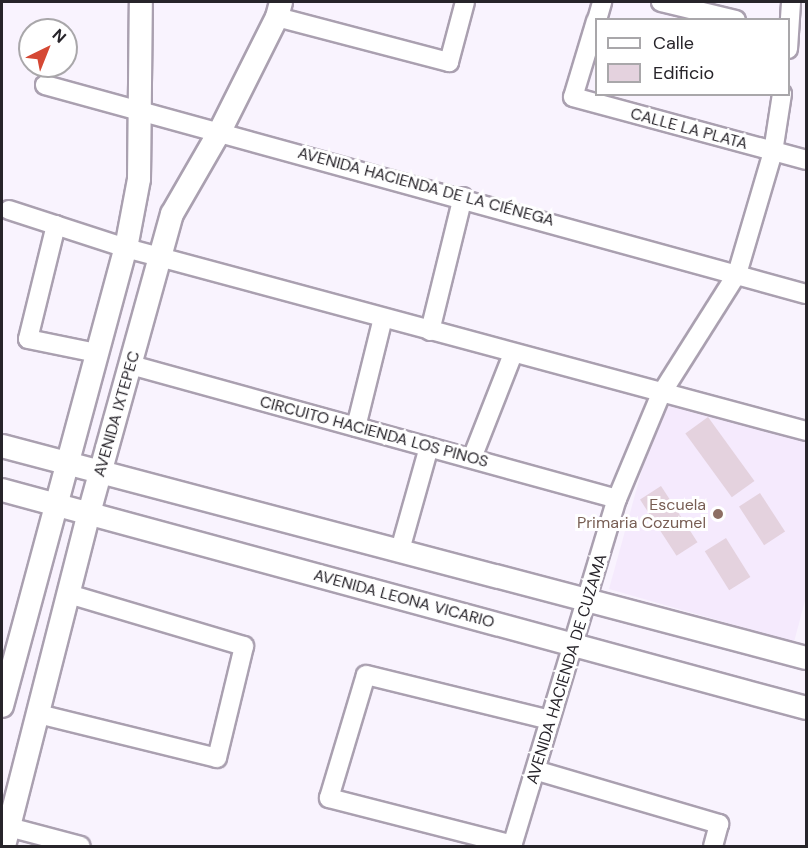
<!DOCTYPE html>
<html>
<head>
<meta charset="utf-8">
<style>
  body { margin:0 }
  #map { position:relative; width:808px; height:848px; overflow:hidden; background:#f9f3fe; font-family:"DM Sans",sans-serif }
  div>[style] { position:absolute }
  .built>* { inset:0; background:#f5eafd }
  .building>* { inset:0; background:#e4d2de; transform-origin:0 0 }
  .roads { filter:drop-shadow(2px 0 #aaa0b0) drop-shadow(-2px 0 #aaa0b0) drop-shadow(0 2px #aaa0b0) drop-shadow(0 -2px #aaa0b0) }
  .minor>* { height:18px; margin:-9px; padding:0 9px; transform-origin:9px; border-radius:9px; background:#fff }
  .major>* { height:22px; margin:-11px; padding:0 11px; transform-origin:11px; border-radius:11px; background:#fff }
  .dots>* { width:16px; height:16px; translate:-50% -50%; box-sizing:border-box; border:3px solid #fff; border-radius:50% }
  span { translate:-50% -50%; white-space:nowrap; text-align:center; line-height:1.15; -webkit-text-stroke:6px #fff; paint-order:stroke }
  .street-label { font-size:16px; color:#27242a }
  .education-label { font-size:16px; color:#785e54 }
  .right { translate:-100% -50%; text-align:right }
  .frame { position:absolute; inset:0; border:3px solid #27242a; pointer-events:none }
  .legend { position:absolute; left:595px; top:18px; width:195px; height:78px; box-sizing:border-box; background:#fff; border:2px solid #a9a7aa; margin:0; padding:8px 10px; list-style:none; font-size:18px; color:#27242a }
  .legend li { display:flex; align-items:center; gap:12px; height:30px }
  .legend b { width:30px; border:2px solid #a9a7aa }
  .north { position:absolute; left:18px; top:18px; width:60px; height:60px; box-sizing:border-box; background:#fff; border:2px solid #a9a7aa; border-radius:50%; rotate:43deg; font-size:16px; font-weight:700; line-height:24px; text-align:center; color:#27242a }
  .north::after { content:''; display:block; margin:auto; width:21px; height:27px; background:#d54834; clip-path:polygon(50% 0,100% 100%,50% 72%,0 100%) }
</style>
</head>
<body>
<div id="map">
  <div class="built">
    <i style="clip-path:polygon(662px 397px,806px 438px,806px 597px,794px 642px,609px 589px)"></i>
  </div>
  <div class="building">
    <i style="left:708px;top:417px;width:79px;height:28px;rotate:54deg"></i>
    <i style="left:661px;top:486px;width:67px;height:25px;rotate:57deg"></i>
    <i style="left:760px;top:493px;width:46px;height:25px;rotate:57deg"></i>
    <i style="left:726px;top:538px;width:46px;height:25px;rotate:58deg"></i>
  </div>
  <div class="roads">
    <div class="minor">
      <i style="left:661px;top:2px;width:77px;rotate:13.5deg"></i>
      <i style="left:277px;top:17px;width:178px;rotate:14.7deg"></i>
      <i style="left:449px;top:62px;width:62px;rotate:-75.1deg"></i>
      <i style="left:597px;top:20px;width:19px;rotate:-74deg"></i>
      <i style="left:596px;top:21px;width:79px;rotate:106.8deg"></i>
      <i style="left:573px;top:97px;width:241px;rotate:15.1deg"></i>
      <i style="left:788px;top:49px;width:47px;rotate:-86.3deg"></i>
      <i style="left:45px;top:85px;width:789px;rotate:15.36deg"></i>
      <i style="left:9px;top:210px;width:123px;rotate:18deg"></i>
      <i style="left:126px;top:248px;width:704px;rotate:15.06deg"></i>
      <i style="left:56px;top:225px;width:117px;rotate:103.8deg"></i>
      <i style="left:28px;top:339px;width:70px;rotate:11.5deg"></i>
      <i style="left:430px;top:331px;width:138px;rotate:-76.2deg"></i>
      <i style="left:131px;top:365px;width:504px;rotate:15.41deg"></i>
      <i style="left:356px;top:427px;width:112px;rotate:-76.1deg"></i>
      <i style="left:472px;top:458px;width:112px;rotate:-68.5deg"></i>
      <i style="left:400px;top:550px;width:107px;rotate:-74.3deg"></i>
      <i style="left:38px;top:714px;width:184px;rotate:13.8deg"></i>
      <i style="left:217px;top:758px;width:115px;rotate:-76.4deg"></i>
      <i style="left:244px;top:646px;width:184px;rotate:-163.5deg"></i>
      <i style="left:538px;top:771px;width:189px;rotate:16.3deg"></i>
      <i style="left:719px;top:824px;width:23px;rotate:105deg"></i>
      <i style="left:9px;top:827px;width:74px;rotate:14.8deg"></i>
      <i style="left:513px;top:845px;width:190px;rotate:-165.7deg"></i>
      <i style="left:329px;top:798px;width:128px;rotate:-73.3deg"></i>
      <i style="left:366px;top:675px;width:189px;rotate:13.7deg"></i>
      <i style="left:512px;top:846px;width:363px;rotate:-73.2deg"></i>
      <i style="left:617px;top:499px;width:114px;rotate:-67.3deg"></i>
      <i style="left:661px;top:394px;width:142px;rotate:-57.7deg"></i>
      <i style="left:737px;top:274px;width:127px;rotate:-73.6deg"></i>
      <i style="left:773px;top:152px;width:59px;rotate:-81.2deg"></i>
    </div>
    <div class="major">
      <i style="left:2px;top:446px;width:831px;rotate:14.77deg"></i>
      <i style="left:2px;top:490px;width:833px;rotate:15.17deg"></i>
      <i style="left:2px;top:706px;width:474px;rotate:-74.9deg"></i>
      <i style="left:126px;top:248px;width:70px;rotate:-79.3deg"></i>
      <i style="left:139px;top:179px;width:177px;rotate:-89.4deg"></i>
      <i style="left:4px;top:846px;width:344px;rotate:-75.7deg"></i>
      <i style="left:89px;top:513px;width:310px;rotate:-74.5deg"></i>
      <i style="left:172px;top:214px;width:96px;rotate:-60deg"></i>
      <i style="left:220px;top:131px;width:127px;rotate:-63.4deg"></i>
      <i style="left:277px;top:17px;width:16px;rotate:-75deg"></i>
    </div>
  </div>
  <div class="dots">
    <i style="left:718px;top:514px;background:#8d6e63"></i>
  </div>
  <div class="street-label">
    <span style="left:689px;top:129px;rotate:15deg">CALLE LA PLATA</span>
    <span style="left:426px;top:187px;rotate:15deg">AVENIDA HACIENDA DE LA CIÉNEGA</span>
    <span style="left:117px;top:414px;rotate:-74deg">AVENIDA IXTEPEC</span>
    <span style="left:374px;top:432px;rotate:15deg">CIRCUITO HACIENDA LOS PINOS</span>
    <span style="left:404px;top:599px;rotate:15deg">AVENIDA LEONA VICARIO</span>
    <span style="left:567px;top:669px;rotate:-73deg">AVENIDA HACIENDA DE CUZAMA</span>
  </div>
  <div class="education-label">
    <span class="right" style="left:706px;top:514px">Escuela<br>Primaria Cozumel</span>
  </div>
  <div class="frame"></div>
  <ul class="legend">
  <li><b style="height:8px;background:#fff"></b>Calle</li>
  <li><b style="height:16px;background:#e4d2de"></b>Edificio</li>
  </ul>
  <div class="north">N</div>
</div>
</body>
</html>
